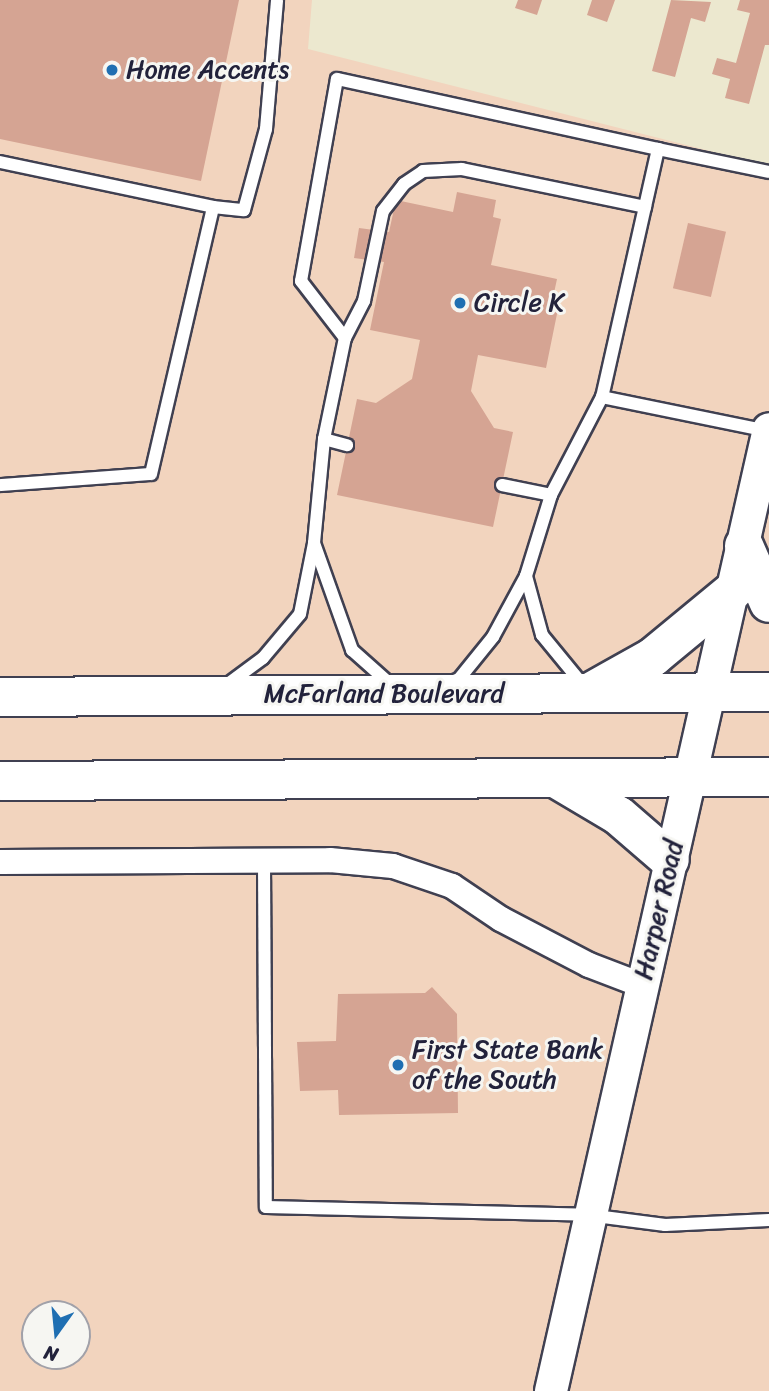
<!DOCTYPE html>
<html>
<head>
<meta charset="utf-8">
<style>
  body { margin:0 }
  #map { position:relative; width:769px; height:1391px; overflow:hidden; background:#ece8cf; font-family:Sriracha,sans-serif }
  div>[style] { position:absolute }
  .built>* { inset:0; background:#f2d4be }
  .building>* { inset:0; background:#d5a493; transform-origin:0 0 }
  .roads { filter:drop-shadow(2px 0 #404051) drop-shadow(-2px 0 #404051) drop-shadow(0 2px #404051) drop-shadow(0 -2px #404051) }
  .service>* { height:12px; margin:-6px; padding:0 6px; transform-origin:6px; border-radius:6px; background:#fff }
  .minor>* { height:24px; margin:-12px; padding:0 12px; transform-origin:12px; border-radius:12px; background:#fff }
  .tertiary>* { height:32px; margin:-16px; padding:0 16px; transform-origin:16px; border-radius:16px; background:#fff }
  .trunk>* { height:38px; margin:-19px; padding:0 19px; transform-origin:19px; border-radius:19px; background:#fff }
  .dots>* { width:19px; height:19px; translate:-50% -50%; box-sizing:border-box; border:4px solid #f6f6f2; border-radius:50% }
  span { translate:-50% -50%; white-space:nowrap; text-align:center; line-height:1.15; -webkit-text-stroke:6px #f6f6f2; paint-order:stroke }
  .poi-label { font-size:26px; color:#22223b }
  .left { translate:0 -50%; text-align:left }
  .street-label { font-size:26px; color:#22223b }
  .north { position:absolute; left:21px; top:1300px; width:70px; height:70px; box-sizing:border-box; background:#f6f6f2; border:2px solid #a1a1a9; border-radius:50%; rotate:195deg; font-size:19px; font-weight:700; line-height:28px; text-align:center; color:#22223b }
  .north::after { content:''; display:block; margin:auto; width:24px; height:32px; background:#1f6fb2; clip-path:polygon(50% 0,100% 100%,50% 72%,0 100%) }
</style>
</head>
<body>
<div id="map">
  <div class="built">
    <i style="clip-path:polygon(evenodd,0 0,312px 0,308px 49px,769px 166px,769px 1391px,0 1391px,0 0,35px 1314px,77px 1314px,77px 1356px,35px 1356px,35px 1314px)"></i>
  </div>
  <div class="building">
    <i style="clip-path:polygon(0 0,239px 0,201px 181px,0 139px)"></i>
    <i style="clip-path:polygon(518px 0,542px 0,537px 15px,515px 8px)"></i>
    <i style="clip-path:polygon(592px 0,615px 0,607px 22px,587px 15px)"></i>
    <i style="clip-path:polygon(671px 0,711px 2px,705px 22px,691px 18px,675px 77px,652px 71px)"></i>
    <i style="clip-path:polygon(740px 0,769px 0,769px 45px,765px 45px,749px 104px,725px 98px,730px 79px,712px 74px,717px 58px,736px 63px,750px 13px,737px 10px)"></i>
    <i style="clip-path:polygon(457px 192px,496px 200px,493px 217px,501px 219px,491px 265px,557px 279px,551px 307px,558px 309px,546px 368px,478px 355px,471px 391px,494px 428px,513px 432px,493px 527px,337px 495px,357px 399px,376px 403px,412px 379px,420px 340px,370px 330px,384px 262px,354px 258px,359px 228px,389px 232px,396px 200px,453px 212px)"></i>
    <i style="left:688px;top:223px;width:39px;height:67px;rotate:13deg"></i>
    <i style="clip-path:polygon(432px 987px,457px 1014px,458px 1113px,339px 1115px,338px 1090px,300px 1091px,297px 1042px,336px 1041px,338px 994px,425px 993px)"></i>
  </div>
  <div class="roads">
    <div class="service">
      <i style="left:658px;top:149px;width:113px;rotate:11.7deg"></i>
      <i style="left:0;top:162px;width:218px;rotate:11.9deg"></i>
      <i style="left:213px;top:207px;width:31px;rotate:6deg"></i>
      <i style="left:244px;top:210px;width:84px;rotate:-74.8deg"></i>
      <i style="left:266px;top:129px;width:129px;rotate:-85.1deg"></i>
      <i style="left:345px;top:338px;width:42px;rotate:-62.8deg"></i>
      <i style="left:364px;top:301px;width:92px;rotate:-78.1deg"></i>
      <i style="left:383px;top:211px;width:34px;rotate:-52deg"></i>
      <i style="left:404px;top:184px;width:23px;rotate:-34deg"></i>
      <i style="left:423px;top:171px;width:39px;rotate:-3deg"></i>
      <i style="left:462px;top:169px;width:187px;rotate:11.7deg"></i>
      <i style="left:602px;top:397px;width:169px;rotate:11.6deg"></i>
      <i style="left:324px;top:439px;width:24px;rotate:15deg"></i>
      <i style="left:0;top:485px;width:151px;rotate:-4.2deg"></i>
      <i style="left:151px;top:474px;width:274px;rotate:-76.9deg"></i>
      <i style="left:502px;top:485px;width:50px;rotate:11.5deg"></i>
      <i style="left:314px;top:543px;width:114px;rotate:70.4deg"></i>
      <i style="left:352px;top:650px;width:50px;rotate:41.7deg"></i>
      <i style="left:526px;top:576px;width:61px;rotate:74.8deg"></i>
      <i style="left:542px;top:635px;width:65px;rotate:50.6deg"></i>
      <i style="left:225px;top:686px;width:47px;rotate:-36.4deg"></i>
      <i style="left:263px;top:658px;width:57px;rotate:-49.9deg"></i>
      <i style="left:300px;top:614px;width:72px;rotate:-78.8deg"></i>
      <i style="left:314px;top:543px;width:104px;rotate:-84.5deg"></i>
      <i style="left:324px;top:439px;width:103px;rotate:-78.3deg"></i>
      <i style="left:345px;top:338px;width:72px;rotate:-127.7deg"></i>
      <i style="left:301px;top:281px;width:205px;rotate:-79.9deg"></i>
      <i style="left:337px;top:79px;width:329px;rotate:12.3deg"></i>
      <i style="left:658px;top:149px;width:254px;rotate:102.7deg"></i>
      <i style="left:602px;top:397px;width:110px;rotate:117.5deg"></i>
      <i style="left:551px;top:495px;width:85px;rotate:107.2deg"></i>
      <i style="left:526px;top:576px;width:69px;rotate:118.4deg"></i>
      <i style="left:493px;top:637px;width:54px;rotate:129deg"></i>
      <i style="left:459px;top:679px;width:11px;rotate:158deg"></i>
      <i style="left:264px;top:861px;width:346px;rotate:89.7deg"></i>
      <i style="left:266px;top:1207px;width:322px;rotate:1.4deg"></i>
      <i style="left:588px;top:1215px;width:78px;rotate:7.4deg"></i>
      <i style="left:665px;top:1225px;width:104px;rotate:-2.8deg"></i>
    </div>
    <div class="minor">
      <i style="left:0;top:862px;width:330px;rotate:-0.3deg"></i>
      <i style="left:330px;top:860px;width:63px;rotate:5.4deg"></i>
      <i style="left:393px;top:866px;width:62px;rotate:18.7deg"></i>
      <i style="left:452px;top:886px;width:59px;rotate:34deg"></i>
      <i style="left:501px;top:919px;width:99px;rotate:27.6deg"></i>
      <i style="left:589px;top:965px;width:56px;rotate:21deg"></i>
    </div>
    <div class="tertiary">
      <i style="left:551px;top:1391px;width:986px;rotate:-77.23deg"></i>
    </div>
    <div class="trunk">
      <i style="left:744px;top:546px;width:62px;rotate:66.3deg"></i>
      <i style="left:594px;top:690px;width:68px;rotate:-29.2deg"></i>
      <i style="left:653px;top:657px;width:105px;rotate:-39.6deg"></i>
      <i style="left:0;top:697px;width:769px;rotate:-0.37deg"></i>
      <i style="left:555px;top:778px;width:74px;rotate:30.7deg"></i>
      <i style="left:619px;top:816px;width:67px;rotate:40.8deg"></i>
      <i style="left:0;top:781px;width:769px;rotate:-0.3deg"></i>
    </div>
  </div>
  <div class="dots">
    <i style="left:112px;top:70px;background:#1f6fb2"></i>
    <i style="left:460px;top:303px;background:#1f6fb2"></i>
    <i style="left:398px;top:1065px;background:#1f6fb2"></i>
  </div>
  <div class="poi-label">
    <span class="left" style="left:126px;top:70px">Home Accents</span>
    <span class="left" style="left:474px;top:303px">Circle K</span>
    <span class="left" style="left:412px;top:1065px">First State Bank<br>of the South</span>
  </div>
  <div class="street-label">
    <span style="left:384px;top:694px">McFarland Boulevard</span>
    <span style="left:659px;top:910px;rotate:-77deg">Harper Road</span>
  </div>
  <div class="north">N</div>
</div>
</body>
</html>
